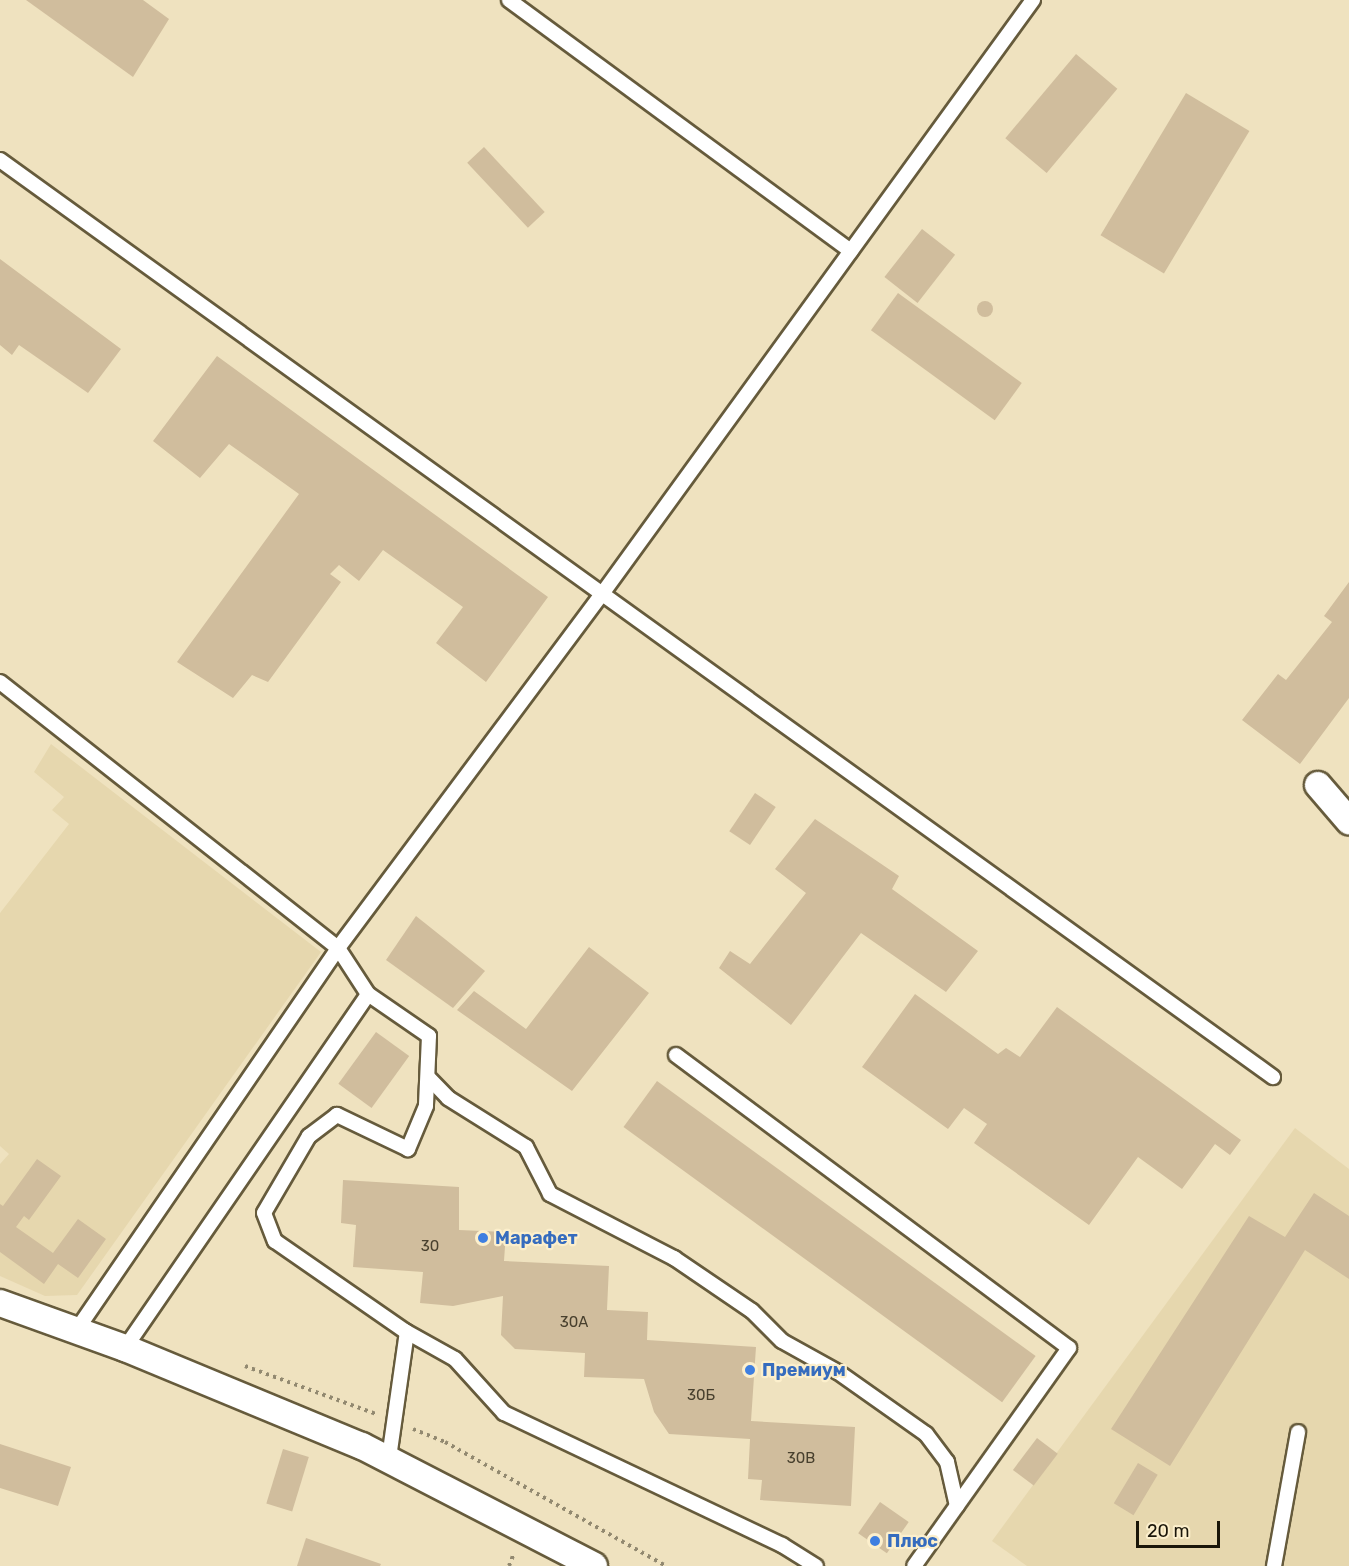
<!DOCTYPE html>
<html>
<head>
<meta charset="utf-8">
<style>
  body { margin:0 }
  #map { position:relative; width:1349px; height:1566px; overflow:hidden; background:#efe2bf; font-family:Rubik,sans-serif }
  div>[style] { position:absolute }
  .built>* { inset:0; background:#e6d7ae }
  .building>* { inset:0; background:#d0bd9d; transform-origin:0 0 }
  .round { border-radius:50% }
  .path>* { height:4px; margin-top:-2px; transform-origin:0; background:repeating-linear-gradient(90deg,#928970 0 3px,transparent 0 7.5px) }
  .roads { filter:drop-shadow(2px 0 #665b3c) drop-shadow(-2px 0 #665b3c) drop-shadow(0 2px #665b3c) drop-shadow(0 -2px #665b3c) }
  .service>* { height:14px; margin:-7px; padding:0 7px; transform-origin:7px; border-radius:7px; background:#fff }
  .minor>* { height:26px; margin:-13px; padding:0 13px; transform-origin:13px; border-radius:13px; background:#fff }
  .dots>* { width:16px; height:16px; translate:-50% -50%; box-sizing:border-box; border:3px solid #fcefcc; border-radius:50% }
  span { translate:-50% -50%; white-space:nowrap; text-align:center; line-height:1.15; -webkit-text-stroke:4.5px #fcefcc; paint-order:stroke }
  .number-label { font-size:15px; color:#48402e }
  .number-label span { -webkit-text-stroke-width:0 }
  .shop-label { font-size:18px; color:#366cbe; font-weight:700 }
  .left { translate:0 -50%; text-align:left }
  .scale { position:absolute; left:1136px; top:1521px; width:84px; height:27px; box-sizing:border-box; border:3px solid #1a1609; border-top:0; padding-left:8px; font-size:18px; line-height:21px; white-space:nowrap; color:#1a1609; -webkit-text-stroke:4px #fcefcc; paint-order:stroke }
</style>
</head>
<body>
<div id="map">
  <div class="built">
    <i style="clip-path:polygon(51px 744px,321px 952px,77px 1295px,45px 1296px,0 1276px,0 1164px,9px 1154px,0 1146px,0 913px,69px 824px,52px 810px,64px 797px,34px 772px)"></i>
    <i style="clip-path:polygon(1295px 1128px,1349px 1169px,1349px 1566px,1027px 1566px,992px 1541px)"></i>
  </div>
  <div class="building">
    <i style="clip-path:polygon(26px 0,143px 0,169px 19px,133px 77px)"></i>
    <i style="left:1076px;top:54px;width:54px;height:110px;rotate:40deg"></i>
    <i style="left:1186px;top:93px;width:74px;height:166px;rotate:31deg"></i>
    <i style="left:484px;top:147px;width:89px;height:23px;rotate:47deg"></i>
    <i style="left:922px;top:229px;width:42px;height:61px;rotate:38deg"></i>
    <i style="clip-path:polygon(0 259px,121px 349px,88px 393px,19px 345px,12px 355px,0 345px)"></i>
    <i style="left:898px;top:293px;width:153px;height:46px;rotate:36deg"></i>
    <i class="round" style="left:977px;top:301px;width:16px;height:16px"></i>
    <i style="clip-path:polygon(217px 356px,548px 597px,486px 682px,436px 643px,463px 607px,383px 550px,359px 581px,339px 565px,330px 574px,341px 582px,268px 682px,252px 675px,233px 698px,177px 662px,299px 494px,229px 444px,200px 478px,153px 441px)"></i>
    <i style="clip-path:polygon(1349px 582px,1349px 698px,1300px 764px,1242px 720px,1278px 674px,1286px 680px,1332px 622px,1324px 616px)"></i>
    <i style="left:755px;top:793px;width:25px;height:46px;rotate:34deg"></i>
    <i style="clip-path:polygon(815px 819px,899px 876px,892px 889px,978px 951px,946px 992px,861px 933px,791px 1025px,719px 968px,730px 951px,750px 964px,806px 893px,775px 869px)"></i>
    <i style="clip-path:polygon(416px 916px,485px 971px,453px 1008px,386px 960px)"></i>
    <i style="clip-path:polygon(589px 947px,649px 993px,572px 1091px,457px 1010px,474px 991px,526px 1029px)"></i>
    <i style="clip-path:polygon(915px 994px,998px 1054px,1006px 1048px,1020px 1057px,1057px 1007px,1241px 1140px,1230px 1155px,1215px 1144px,1182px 1189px,1138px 1157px,1089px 1225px,974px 1143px,987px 1124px,964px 1108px,948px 1129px,862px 1067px)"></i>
    <i style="left:376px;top:1032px;width:41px;height:64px;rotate:36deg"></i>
    <i style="left:657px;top:1081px;width:468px;height:57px;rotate:36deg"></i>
    <i style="clip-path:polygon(37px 1159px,61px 1176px,29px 1220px,24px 1216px,16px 1227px,53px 1253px,78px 1219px,106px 1239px,78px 1278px,58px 1264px,44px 1284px,0 1252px,0 1204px,3px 1206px)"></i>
    <i style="clip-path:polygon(343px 1180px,459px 1187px,459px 1230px,506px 1232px,504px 1261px,609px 1266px,607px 1310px,648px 1312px,647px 1340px,756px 1347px,751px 1421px,855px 1427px,851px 1506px,760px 1500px,762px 1480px,748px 1479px,750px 1439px,669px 1434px,654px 1412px,644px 1379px,584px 1377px,585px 1353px,515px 1349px,501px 1335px,503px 1296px,453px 1306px,420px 1303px,423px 1272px,353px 1267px,356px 1225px,341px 1223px)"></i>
    <i style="clip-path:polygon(1314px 1193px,1349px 1216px,1349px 1279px,1305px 1250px,1170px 1466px,1111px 1429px,1249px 1216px,1285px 1237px)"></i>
    <i style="left:1037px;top:1438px;width:26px;height:40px;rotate:37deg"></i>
    <i style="clip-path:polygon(0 1444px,71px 1467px,58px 1506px,0 1488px)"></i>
    <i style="left:283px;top:1449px;width:27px;height:57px;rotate:17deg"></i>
    <i style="left:1138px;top:1463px;width:23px;height:47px;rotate:31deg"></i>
    <i style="left:880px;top:1502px;width:35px;height:38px;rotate:35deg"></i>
    <i style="clip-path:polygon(306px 1538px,381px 1564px,380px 1566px,297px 1566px)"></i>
  </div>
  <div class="path">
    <i style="left:245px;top:1366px;width:140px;rotate:20.1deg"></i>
    <i style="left:413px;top:1429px;width:35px;rotate:22deg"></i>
    <i style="left:445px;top:1442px;width:253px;rotate:29.3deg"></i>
    <i style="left:509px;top:1566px;width:14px;rotate:-69deg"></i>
  </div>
  <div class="roads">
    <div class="service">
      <i style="left:509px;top:0;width:424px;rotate:36.3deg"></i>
      <i style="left:0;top:160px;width:1569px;rotate:35.77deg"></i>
      <i style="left:0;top:682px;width:430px;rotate:38.2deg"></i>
      <i style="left:338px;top:948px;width:442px;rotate:-53.3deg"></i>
      <i style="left:602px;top:594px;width:734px;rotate:-54.04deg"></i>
      <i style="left:676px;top:1055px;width:490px;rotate:36.7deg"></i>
      <i style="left:1069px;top:1348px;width:267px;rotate:125.4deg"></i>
      <i style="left:428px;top:1077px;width:29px;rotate:46deg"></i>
      <i style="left:448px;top:1098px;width:92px;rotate:32.1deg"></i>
      <i style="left:526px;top:1147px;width:53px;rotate:62.9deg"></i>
      <i style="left:550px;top:1194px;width:140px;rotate:27.3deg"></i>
      <i style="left:674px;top:1258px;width:94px;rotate:34.2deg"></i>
      <i style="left:752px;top:1311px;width:42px;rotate:45deg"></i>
      <i style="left:782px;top:1341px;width:64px;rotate:29deg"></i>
      <i style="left:838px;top:1372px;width:108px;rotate:35.2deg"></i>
      <i style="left:926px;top:1434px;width:35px;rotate:53deg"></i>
      <i style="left:947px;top:1462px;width:45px;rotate:77.2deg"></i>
      <i style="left:76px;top:1331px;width:464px;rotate:-55.6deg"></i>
      <i style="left:338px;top:948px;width:55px;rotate:56.9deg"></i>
      <i style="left:125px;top:1348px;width:429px;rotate:-55.5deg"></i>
      <i style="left:368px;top:994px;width:74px;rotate:34.5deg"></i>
      <i style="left:429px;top:1036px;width:70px;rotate:92.5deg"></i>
      <i style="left:426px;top:1106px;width:47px;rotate:112.7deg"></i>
      <i style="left:408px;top:1149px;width:79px;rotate:-154.4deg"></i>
      <i style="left:337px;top:1115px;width:35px;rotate:143deg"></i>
      <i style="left:309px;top:1136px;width:89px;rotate:120.3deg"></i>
      <i style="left:264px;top:1213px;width:30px;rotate:69deg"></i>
      <i style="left:275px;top:1241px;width:158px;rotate:34.7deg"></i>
      <i style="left:405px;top:1331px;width:57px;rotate:29.2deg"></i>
      <i style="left:455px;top:1359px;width:73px;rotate:47.8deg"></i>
      <i style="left:504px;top:1413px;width:308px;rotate:25.4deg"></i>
      <i style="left:782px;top:1545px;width:40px;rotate:32deg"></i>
      <i style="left:389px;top:1458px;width:127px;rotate:-81.9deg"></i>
      <i style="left:1274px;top:1566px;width:136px;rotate:-79.8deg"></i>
    </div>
    <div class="minor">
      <i style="left:1318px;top:785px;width:48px;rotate:49.3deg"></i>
      <i style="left:0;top:1303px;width:133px;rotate:19.8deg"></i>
      <i style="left:125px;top:1348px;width:256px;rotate:22.5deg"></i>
      <i style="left:362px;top:1446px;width:261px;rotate:27.3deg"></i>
    </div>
  </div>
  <div class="dots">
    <i style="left:483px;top:1238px;background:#3f7fe0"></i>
    <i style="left:750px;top:1370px;background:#3f7fe0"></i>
    <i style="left:875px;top:1541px;background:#3f7fe0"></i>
  </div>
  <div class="number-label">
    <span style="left:430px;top:1247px">30</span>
    <span style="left:574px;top:1323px">30А</span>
    <span style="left:701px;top:1396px">30Б</span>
    <span style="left:801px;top:1459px">30В</span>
  </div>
  <div class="shop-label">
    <span class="left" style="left:495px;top:1238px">Марафет</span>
    <span class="left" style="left:762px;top:1370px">Премиум</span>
    <span class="left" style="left:887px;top:1541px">Плюс</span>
  </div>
  <div class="scale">20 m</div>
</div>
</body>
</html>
